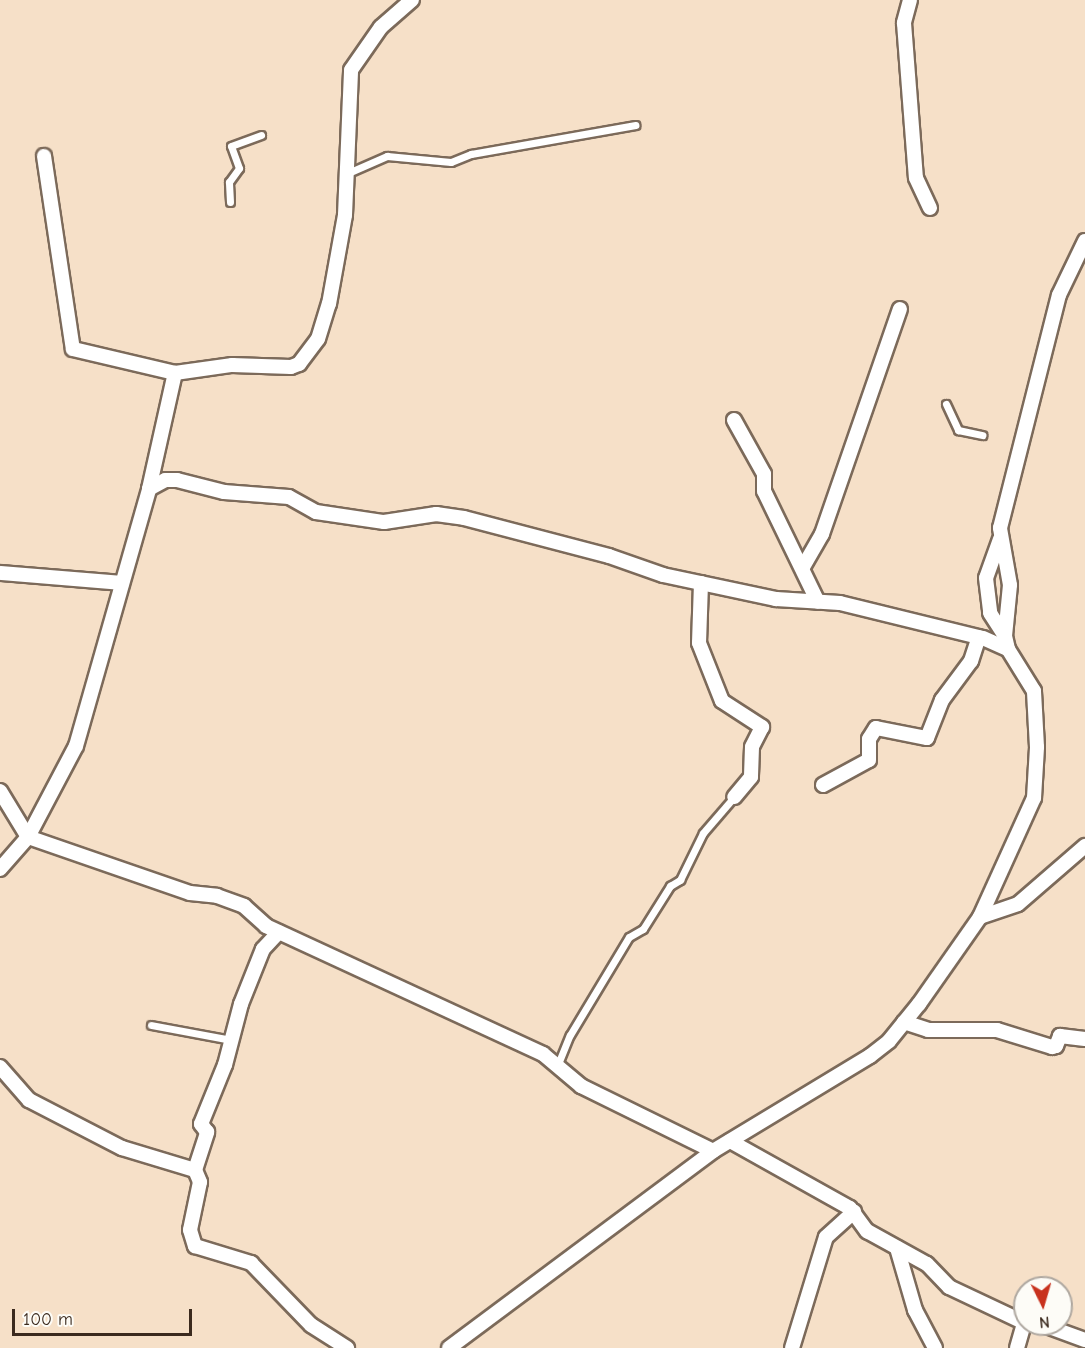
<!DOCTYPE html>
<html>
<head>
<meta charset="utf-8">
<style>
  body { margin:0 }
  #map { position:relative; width:1085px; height:1348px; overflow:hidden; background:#f6e0c8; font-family:"Comic Neue",sans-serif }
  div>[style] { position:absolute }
  .roads { filter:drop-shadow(2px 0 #7c6a5a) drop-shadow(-2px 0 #7c6a5a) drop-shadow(0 2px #7c6a5a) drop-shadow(0 -2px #7c6a5a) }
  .service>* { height:7px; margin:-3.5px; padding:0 3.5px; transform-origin:3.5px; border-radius:3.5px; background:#fff }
  .minor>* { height:14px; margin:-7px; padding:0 7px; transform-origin:7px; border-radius:7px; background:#fff }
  span { translate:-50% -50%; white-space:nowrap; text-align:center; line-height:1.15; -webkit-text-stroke:5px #fdfcf7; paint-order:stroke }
  .north { position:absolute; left:1013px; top:1276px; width:60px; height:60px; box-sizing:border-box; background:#fdfcf7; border:2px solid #afa8a0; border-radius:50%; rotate:175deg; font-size:16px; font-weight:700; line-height:24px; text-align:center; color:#3b2a1e }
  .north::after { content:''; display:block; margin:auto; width:21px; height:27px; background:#c8321e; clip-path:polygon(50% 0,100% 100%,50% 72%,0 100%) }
  .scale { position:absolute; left:12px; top:1309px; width:180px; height:27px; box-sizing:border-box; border:3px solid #3b2a1e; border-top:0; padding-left:8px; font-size:18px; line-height:21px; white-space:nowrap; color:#3b2a1e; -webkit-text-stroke:4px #fdfcf7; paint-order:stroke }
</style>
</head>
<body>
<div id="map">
  <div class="roads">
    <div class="service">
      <i style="left:348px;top:173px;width:43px;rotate:-23.6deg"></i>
      <i style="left:387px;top:156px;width:64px;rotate:5.4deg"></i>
      <i style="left:451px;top:162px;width:22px;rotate:-22deg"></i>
      <i style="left:471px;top:154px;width:167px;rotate:-10deg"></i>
      <i style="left:230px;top:202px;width:20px;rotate:-93deg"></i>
      <i style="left:229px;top:182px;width:17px;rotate:-54deg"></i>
      <i style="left:239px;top:168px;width:23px;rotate:-110deg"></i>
      <i style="left:231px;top:146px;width:32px;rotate:-20deg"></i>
      <i style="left:946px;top:404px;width:29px;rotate:65deg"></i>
      <i style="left:958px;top:430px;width:25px;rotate:12deg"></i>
      <i style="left:151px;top:1025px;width:81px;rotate:10.6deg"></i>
      <i style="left:558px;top:1064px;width:31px;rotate:-68deg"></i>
      <i style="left:570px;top:1035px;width:114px;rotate:-59deg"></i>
      <i style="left:629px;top:937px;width:16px;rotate:-30deg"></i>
      <i style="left:643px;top:929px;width:51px;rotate:-57.9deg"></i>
      <i style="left:670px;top:886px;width:12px;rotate:-31deg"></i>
      <i style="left:680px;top:880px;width:52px;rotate:-63.9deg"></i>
      <i style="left:703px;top:833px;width:48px;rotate:-49.3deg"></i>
    </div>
    <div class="minor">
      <i style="left:910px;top:0;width:24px;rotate:105deg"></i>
      <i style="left:904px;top:23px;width:155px;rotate:85.6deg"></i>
      <i style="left:916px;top:178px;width:33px;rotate:65deg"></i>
      <i style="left:44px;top:156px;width:195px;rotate:81.5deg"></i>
      <i style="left:73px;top:349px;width:105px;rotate:13.2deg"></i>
      <i style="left:734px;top:420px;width:62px;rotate:60.9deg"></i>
      <i style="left:764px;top:474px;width:17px;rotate:90deg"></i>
      <i style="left:764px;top:491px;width:123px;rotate:64.1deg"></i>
      <i style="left:149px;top:489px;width:18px;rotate:-29deg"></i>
      <i style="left:165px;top:480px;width:12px"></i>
      <i style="left:177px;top:480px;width:49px;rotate:14.3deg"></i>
      <i style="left:224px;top:492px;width:65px;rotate:4.4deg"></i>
      <i style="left:289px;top:497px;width:31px;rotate:29deg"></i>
      <i style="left:316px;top:512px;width:69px;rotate:8.4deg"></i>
      <i style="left:384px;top:522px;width:53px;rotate:-8.7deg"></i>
      <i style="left:436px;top:514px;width:28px;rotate:8deg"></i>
      <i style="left:464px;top:518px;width:150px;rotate:14.7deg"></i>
      <i style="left:609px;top:556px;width:57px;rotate:19.4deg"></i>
      <i style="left:663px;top:575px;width:116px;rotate:12deg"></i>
      <i style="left:776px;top:599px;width:64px;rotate:3.6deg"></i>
      <i style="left:840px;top:603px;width:147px;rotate:13.8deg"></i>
      <i style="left:983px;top:638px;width:27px;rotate:24deg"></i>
      <i style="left:1000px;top:539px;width:41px;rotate:109.7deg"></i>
      <i style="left:986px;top:578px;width:35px;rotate:83deg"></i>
      <i style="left:990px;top:613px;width:27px;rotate:57deg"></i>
      <i style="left:803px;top:567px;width:38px;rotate:-60deg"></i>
      <i style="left:822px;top:534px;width:238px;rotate:-70.9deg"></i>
      <i style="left:0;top:573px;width:122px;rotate:4.7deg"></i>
      <i style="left:701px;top:583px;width:60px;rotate:91.9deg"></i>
      <i style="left:699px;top:643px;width:62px;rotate:68.4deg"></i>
      <i style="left:722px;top:701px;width:48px;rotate:33deg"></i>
      <i style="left:762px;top:727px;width:22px;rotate:117deg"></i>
      <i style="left:752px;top:747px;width:30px;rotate:92deg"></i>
      <i style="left:751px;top:777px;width:26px;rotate:130deg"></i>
      <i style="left:823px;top:785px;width:52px;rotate:-28.5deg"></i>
      <i style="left:869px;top:760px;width:21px;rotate:-90deg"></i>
      <i style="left:869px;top:739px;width:13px;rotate:-58deg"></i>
      <i style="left:876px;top:728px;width:52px;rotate:11.1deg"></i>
      <i style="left:927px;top:738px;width:41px;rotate:-68.5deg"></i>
      <i style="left:942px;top:700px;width:49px;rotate:-53.4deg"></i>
      <i style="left:971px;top:661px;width:25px;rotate:-72deg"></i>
      <i style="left:0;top:791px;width:54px;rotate:58.7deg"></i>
      <i style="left:28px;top:837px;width:171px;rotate:19.1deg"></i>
      <i style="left:190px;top:893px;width:27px;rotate:6deg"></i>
      <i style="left:217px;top:896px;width:29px;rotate:20deg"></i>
      <i style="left:244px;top:906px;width:30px;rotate:42deg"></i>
      <i style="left:266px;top:926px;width:305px;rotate:24.8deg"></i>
      <i style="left:543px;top:1054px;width:50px;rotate:40.1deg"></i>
      <i style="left:581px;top:1086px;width:147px;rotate:26.2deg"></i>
      <i style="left:0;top:869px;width:43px;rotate:-48.8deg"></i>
      <i style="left:28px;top:837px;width:103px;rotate:-62.2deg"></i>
      <i style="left:76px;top:746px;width:267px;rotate:-74.1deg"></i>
      <i style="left:149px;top:489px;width:119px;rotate:-77.4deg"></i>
      <i style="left:175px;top:373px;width:58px;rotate:-8deg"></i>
      <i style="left:232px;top:365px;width:59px;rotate:1.9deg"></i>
      <i style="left:291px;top:367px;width:9px;rotate:-21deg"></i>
      <i style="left:299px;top:364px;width:31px;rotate:-53deg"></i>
      <i style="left:318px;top:339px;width:37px;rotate:-73deg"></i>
      <i style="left:329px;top:304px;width:90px;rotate:-79.8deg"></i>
      <i style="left:345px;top:215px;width:145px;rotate:-87.6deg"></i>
      <i style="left:351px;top:70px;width:52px;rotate:-55.1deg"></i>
      <i style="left:381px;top:27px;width:41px;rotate:-41.1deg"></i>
      <i style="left:980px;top:917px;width:40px;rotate:-18.9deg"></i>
      <i style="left:1018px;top:904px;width:89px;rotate:-40.9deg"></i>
      <i style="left:904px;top:1022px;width:25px;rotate:18deg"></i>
      <i style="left:928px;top:1030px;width:69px"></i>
      <i style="left:997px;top:1030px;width:58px;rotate:17.2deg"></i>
      <i style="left:1052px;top:1047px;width:4px;rotate:-14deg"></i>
      <i style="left:1056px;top:1046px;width:11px;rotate:-68deg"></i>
      <i style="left:1060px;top:1036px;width:25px;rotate:7deg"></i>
      <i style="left:0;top:1067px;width:44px;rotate:48.7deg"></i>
      <i style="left:29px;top:1100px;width:105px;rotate:27.3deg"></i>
      <i style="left:122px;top:1148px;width:76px;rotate:16.8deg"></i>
      <i style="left:195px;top:1170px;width:13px;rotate:67deg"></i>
      <i style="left:200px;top:1182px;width:49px;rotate:101.8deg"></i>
      <i style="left:190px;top:1230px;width:17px;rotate:73deg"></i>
      <i style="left:195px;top:1246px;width:59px;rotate:16.9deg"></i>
      <i style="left:251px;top:1263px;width:86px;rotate:45.9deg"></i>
      <i style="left:311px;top:1325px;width:43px;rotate:32.6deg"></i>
      <i style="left:730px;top:1141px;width:137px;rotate:29.2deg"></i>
      <i style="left:850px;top:1208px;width:29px;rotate:54deg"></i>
      <i style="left:867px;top:1231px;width:68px;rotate:28.8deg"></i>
      <i style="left:927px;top:1264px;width:32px;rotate:46deg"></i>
      <i style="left:949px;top:1287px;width:84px;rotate:25.3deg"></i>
      <i style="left:195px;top:1170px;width:40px;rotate:-72deg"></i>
      <i style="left:207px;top:1132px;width:10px;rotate:-127deg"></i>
      <i style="left:201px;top:1124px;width:64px;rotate:-67.9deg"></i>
      <i style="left:225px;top:1065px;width:63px;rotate:-75.3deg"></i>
      <i style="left:241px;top:1004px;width:59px;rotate:-68.2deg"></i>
      <i style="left:263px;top:949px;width:23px;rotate:-47deg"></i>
      <i style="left:897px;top:1248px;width:65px;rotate:73.8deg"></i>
      <i style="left:915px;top:1310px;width:43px;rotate:62.2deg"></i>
      <i style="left:1041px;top:1324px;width:47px;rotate:20deg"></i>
      <i style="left:449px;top:1348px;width:329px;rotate:-36.7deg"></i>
      <i style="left:713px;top:1151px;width:184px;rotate:-31.2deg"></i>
      <i style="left:870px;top:1056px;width:24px;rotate:-38deg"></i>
      <i style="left:889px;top:1041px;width:48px;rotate:-51deg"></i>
      <i style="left:919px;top:1004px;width:106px;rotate:-55deg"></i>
      <i style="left:980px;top:917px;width:131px;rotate:-65.6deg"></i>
      <i style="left:1034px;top:798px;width:51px;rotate:-86.6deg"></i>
      <i style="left:1037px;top:747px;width:56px;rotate:-93.1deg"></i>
      <i style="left:1034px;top:691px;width:49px;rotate:-121.8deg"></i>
      <i style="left:1008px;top:649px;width:13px;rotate:-103deg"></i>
      <i style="left:1005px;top:636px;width:51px;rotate:-84.4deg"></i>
      <i style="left:1010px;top:585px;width:58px;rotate:-100deg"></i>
      <i style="left:1000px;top:528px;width:240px;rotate:-75.8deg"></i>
      <i style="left:1059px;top:295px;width:60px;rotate:-64.3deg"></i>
      <i style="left:792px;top:1348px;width:116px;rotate:-73deg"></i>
      <i style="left:826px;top:1237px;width:38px;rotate:-42deg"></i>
      <i style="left:1017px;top:1348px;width:26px;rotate:-74deg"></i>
    </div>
  </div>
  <div class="north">N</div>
  <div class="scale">100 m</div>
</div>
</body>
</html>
